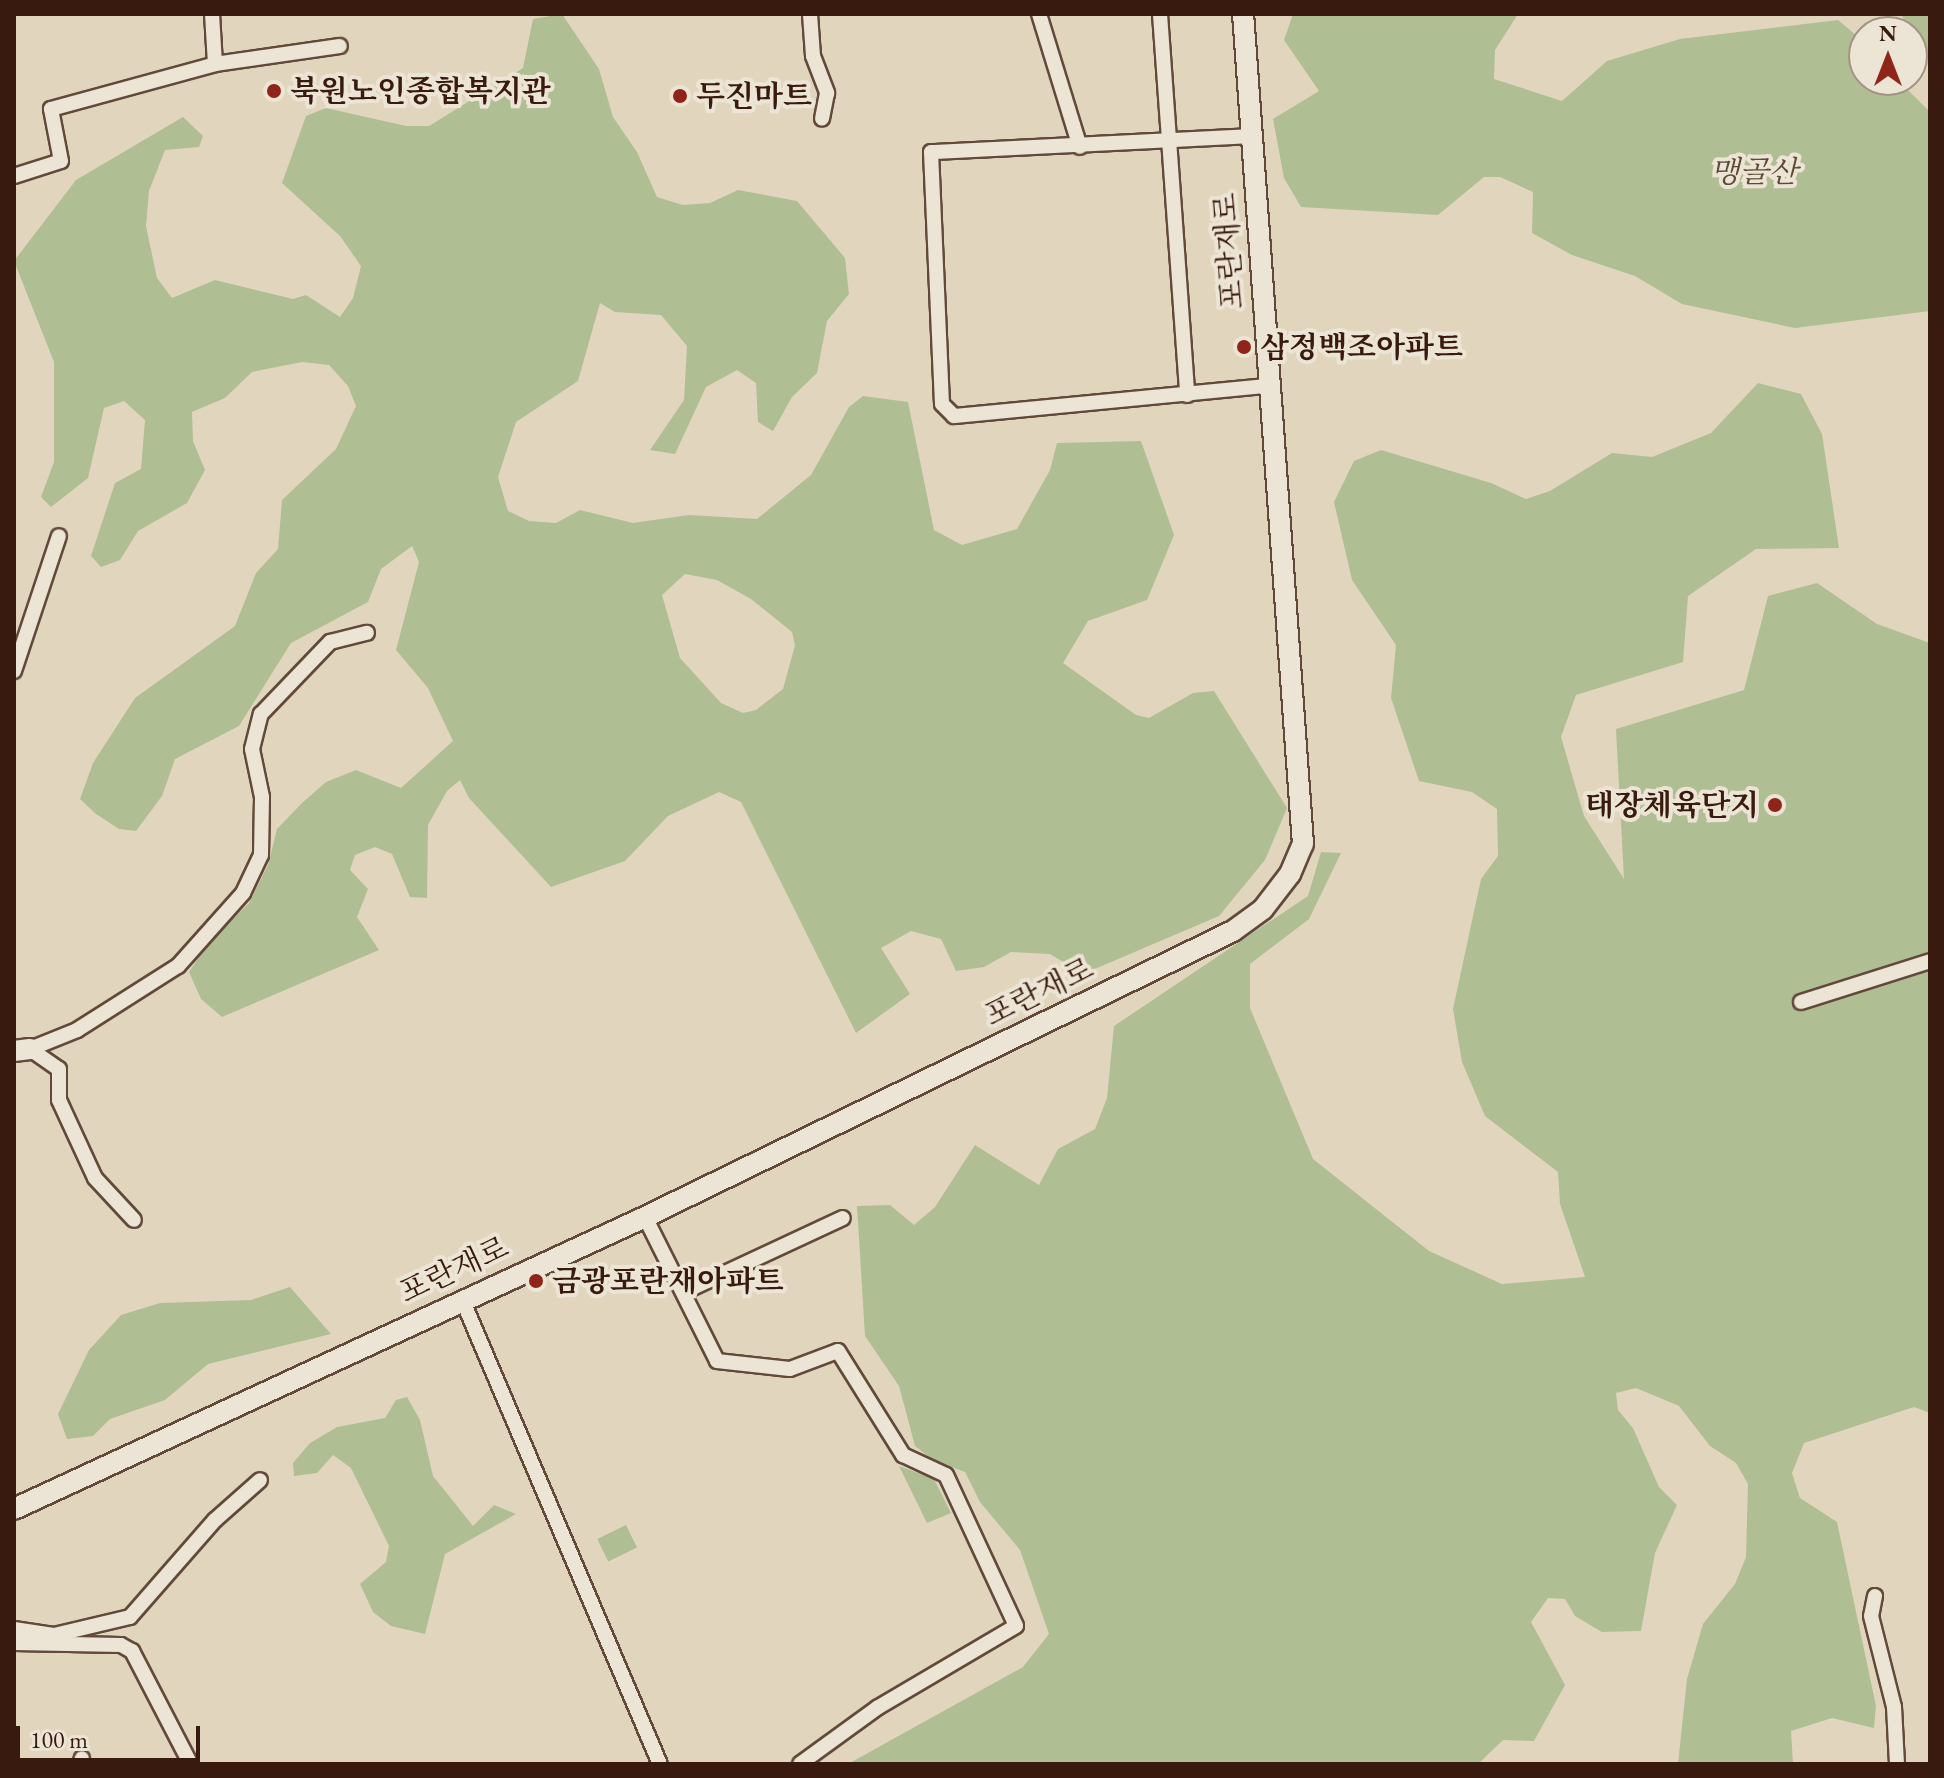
<!DOCTYPE html>
<html>
<head>
<meta charset="utf-8">
<style>
  body { margin:0 }
  #map { position:relative; width:1944px; height:1778px; overflow:hidden; background:#e1d6bd; font-family:"EB Garamond","Noto Serif KR",serif }
  div>[style] { position:absolute }
  .green>* { inset:0; background:#b0be94; transform-origin:0 0 }
  .roads { filter:drop-shadow(2px 0 #62493a) drop-shadow(-2px 0 #62493a) drop-shadow(0 2px #62493a) drop-shadow(0 -2px #62493a) }
  .street>* { height:14px; margin:-7px; padding:0 7px; transform-origin:7px; border-radius:7px; background:#ece4d4 }
  .secondary>* { height:20px; margin:-10px; padding:0 10px; transform-origin:10px; border-radius:10px; background:#ece4d4 }
  .dots>* { width:22px; height:22px; translate:-50% -50%; box-sizing:border-box; border:4px solid #ece4d4; border-radius:50% }
  span { translate:-50% -50%; white-space:nowrap; text-align:center; line-height:1.15; -webkit-text-stroke:8px #ece4d4; paint-order:stroke }
  .poi-label { font-size:30px; color:#381a0e; font-weight:700 }
  .left { translate:0 -50%; text-align:left }
  .right { translate:-100% -50%; text-align:right }
  .park-label { font-size:30px; color:#5c4b36; font-style:italic }
  .street-label { font-size:30px; color:#381a0e }
  .frame { position:absolute; inset:0; border:16px solid #381a0e; pointer-events:none }
  .north { position:absolute; left:1848px; top:16px; width:80px; height:80px; box-sizing:border-box; background:#ece4d4; border:2px solid #a49385; border-radius:50%; rotate:0deg; font-size:22px; font-weight:700; line-height:32px; text-align:center; color:#381a0e }
  .north::after { content:''; display:block; margin:auto; width:28px; height:36px; background:#8f2418; clip-path:polygon(50% 0,100% 100%,50% 72%,0 100%) }
  .scale { position:absolute; left:16px; top:1726px; width:184px; height:36px; box-sizing:border-box; border:4px solid #381a0e; border-top:0; padding-left:10px; font-size:24px; line-height:28px; white-space:nowrap; color:#381a0e; -webkit-text-stroke:6px #ece4d4; paint-order:stroke }
</style>
</head>
<body>
<div id="map">
  <div class="green">
    <i style="clip-path:polygon(evenodd,562px 14px,599px 69px,613px 117px,637px 152px,657px 197px,683px 205px,710px 203px,738px 190px,797px 201px,845px 258px,849px 294px,827px 321px,817px 373px,792px 397px,773px 431px,758px 422px,756px 383px,737px 370px,706px 387px,675px 454px,650px 450px,684px 400px,687px 346px,661px 315px,615px 312px,600px 303px,578px 381px,516px 422px,498px 477px,508px 511px,529px 521px,556px 523px,580px 510px,633px 523px,689px 515px,757px 519px,811px 475px,849px 407px,863px 396px,908px 402px,934px 530px,962px 545px,1017px 529px,1050px 470px,1057px 443px,1141px 441px,1174px 535px,1147px 600px,1088px 621px,1063px 663px,1136px 715px,1149px 718px,1193px 693px,1214px 691px,1287px 808px,1265px 860px,1219px 916px,1083px 974px,1050px 954px,1011px 952px,984px 967px,956px 971px,941px 939px,911px 931px,881px 948px,910px 994px,856px 1033px,741px 802px,719px 792px,668px 816px,625px 861px,551px 887px,469px 798px,460px 780px,447px 791px,428px 825px,427px 898px,410px 897px,392px 854px,375px 847px,355px 855px,350px 870px,368px 889px,357px 917px,379px 950px,222px 1017px,201px 999px,189px 972px,209px 942px,249px 903px,268px 865px,277px 829px,302px 803px,326px 782px,356px 770px,401px 788px,453px 741px,428px 688px,396px 650px,419px 562px,412px 546px,381px 569px,368px 602px,291px 643px,239px 726px,175px 759px,162px 796px,136px 831px,119px 829px,96px 814px,80px 799px,93px 763px,135px 698px,235px 626px,256px 573px,278px 549px,282px 500px,336px 449px,356px 406px,348px 386px,329px 365px,302px 362px,252px 372px,225px 398px,192px 412px,193px 441px,205px 470px,187px 503px,138px 531px,120px 560px,101px 567px,91px 556px,115px 483px,141px 469px,145px 420px,124px 401px,104px 408px,88px 478px,51px 507px,41px 497px,54px 462px,54px 362px,14px 261px,76px 180px,183px 117px,203px 136px,199px 147px,165px 150px,149px 191px,146px 226px,157px 278px,172px 298px,215px 280px,293px 299px,306px 295px,340px 317px,353px 298px,361px 266px,340px 236px,282px 183px,306px 116px,326px 108px,406px 126px,429px 126px,523px 68px,533px 19px,562px 14px,685px 574px,717px 580px,751px 599px,792px 632px,795px 645px,783px 689px,756px 710px,743px 713px,721px 703px,680px 658px,662px 595px,685px 574px)"></i>
    <i style="clip-path:polygon(1293px 14px,1518px 14px,1495px 50px,1494px 79px,1562px 101px,1607px 61px,1680px 39px,1838px 20px,1864px 42px,1864px 80px,1898px 80px,1930px 112px,1930px 311px,1795px 328px,1682px 304px,1635px 276px,1572px 255px,1532px 233px,1533px 192px,1500px 177px,1484px 177px,1438px 215px,1301px 207px,1284px 178px,1273px 119px,1319px 91px,1284px 40px)"></i>
    <i style="clip-path:polygon(1901px 14px,1930px 14px,1930px 54px,1922px 51px)"></i>
    <i style="clip-path:polygon(1758px 383px,1801px 394px,1822px 434px,1839px 548px,1756px 549px,1688px 596px,1683px 662px,1576px 695px,1561px 737px,1584px 816px,1624px 879px,1616px 729px,1744px 690px,1768px 596px,1817px 583px,1877px 624px,1930px 643px,1930px 1413px,1914px 1407px,1804px 1443px,1792px 1473px,1800px 1498px,1837px 1522px,1876px 1706px,1874px 1728px,1832px 1718px,1791px 1731px,1793px 1764px,1678px 1764px,1687px 1679px,1703px 1624px,1735px 1584px,1746px 1557px,1748px 1484px,1736px 1463px,1710px 1446px,1679px 1406px,1636px 1388px,1616px 1393px,1618px 1410px,1633px 1428px,1659px 1487px,1677px 1505px,1655px 1553px,1641px 1631px,1602px 1632px,1575px 1616px,1565px 1599px,1548px 1598px,1531px 1622px,1565px 1685px,1534px 1741px,1503px 1740px,1478px 1764px,848px 1764px,1023px 1667px,1049px 1634px,1020px 1550px,980px 1502px,965px 1472px,933px 1460px,915px 1446px,899px 1386px,865px 1336px,857px 1206px,890px 1205px,914px 1225px,935px 1207px,975px 1145px,1039px 1185px,1058px 1149px,1095px 1129px,1107px 1098px,1114px 1026px,1308px 896px,1321px 852px,1341px 853px,1309px 919px,1250px 964px,1250px 1008px,1313px 1159px,1429px 1251px,1502px 1284px,1585px 1277px,1560px 1204px,1558px 1172px,1485px 1116px,1462px 1062px,1453px 1009px,1481px 879px,1498px 856px,1497px 809px,1472px 792px,1419px 781px,1391px 698px,1396px 645px,1352px 580px,1334px 502px,1354px 461px,1381px 450px,1491px 483px,1526px 499px,1550px 491px,1612px 453px,1652px 457px,1711px 433px)"></i>
    <i style="clip-path:polygon(290px 1287px,331px 1334px,208px 1364px,165px 1400px,110px 1419px,93px 1436px,67px 1439px,58px 1414px,89px 1350px,121px 1315px,160px 1303px,251px 1300px)"></i>
    <i style="clip-path:polygon(407px 1397px,420px 1420px,433px 1476px,473px 1526px,494px 1505px,516px 1514px,445px 1554px,425px 1634px,391px 1626px,373px 1612px,360px 1584px,386px 1562px,389px 1546px,351px 1468px,333px 1455px,317px 1473px,294px 1476px,293px 1463px,310px 1443px,337px 1427px,385px 1418px,396px 1400px)"></i>
    <i style="clip-path:polygon(899px 1466px,934px 1479px,951px 1513px,927px 1523px)"></i>
    <i style="left:626px;top:1525px;width:25px;height:32px;rotate:64deg"></i>
  </div>
  <div class="roads">
    <div class="street">
      <i style="left:810px;top:14px;width:42px;rotate:85.9deg"></i>
      <i style="left:813px;top:56px;width:40px;rotate:69deg"></i>
      <i style="left:827px;top:93px;width:26px;rotate:101deg"></i>
      <i style="left:1039px;top:14px;width:139px;rotate:72.9deg"></i>
      <i style="left:1160px;top:14px;width:382px;rotate:85.9deg"></i>
      <i style="left:215px;top:64px;width:126px;rotate:-8.2deg"></i>
      <i style="left:1251px;top:136px;width:320px;rotate:177.1deg"></i>
      <i style="left:931px;top:152px;width:252px;rotate:87.5deg"></i>
      <i style="left:942px;top:404px;width:17px;rotate:45deg"></i>
      <i style="left:954px;top:416px;width:315px;rotate:-5.5deg"></i>
      <i style="left:14px;top:176px;width:49px;rotate:-17.7deg"></i>
      <i style="left:61px;top:161px;width:53px;rotate:-100.9deg"></i>
      <i style="left:51px;top:109px;width:170px;rotate:-15.3deg"></i>
      <i style="left:215px;top:64px;width:50px;rotate:-93.4deg"></i>
      <i style="left:14px;top:671px;width:142px;rotate:-71.6deg"></i>
      <i style="left:1801px;top:1002px;width:135px;rotate:-17.6deg"></i>
      <i style="left:30px;top:1049px;width:51px;rotate:-22deg"></i>
      <i style="left:77px;top:1030px;width:120px;rotate:-32.4deg"></i>
      <i style="left:178px;top:966px;width:98px;rotate:-48.3deg"></i>
      <i style="left:243px;top:893px;width:42px;rotate:-64.7deg"></i>
      <i style="left:261px;top:855px;width:58px;rotate:-89deg"></i>
      <i style="left:262px;top:797px;width:49px;rotate:-101.8deg"></i>
      <i style="left:252px;top:749px;width:36px;rotate:-76deg"></i>
      <i style="left:261px;top:714px;width:100px;rotate:-46.2deg"></i>
      <i style="left:330px;top:642px;width:38px;rotate:-14deg"></i>
      <i style="left:30px;top:1049px;width:35px;rotate:35deg"></i>
      <i style="left:59px;top:1069px;width:31px;rotate:90deg"></i>
      <i style="left:59px;top:1100px;width:86px;rotate:65.2deg"></i>
      <i style="left:95px;top:1178px;width:57px;rotate:47.1deg"></i>
      <i style="left:645px;top:1217px;width:161px;rotate:63.4deg"></i>
      <i style="left:717px;top:1361px;width:73px;rotate:6.3deg"></i>
      <i style="left:790px;top:1369px;width:51px;rotate:-20.6deg"></i>
      <i style="left:838px;top:1351px;width:123px;rotate:58deg"></i>
      <i style="left:903px;top:1455px;width:47px;rotate:24.9deg"></i>
      <i style="left:946px;top:1475px;width:166px;rotate:65.1deg"></i>
      <i style="left:1016px;top:1626px;width:161px;rotate:149.5deg"></i>
      <i style="left:877px;top:1708px;width:95px;rotate:144deg"></i>
      <i style="left:684px;top:1292px;width:175px;rotate:-25deg"></i>
      <i style="left:462px;top:1299px;width:505px;rotate:66.94deg"></i>
      <i style="left:1875px;top:1596px;width:20px;rotate:101deg"></i>
      <i style="left:1871px;top:1616px;width:94px;rotate:75.8deg"></i>
      <i style="left:1894px;top:1707px;width:57px;rotate:87deg"></i>
      <i style="left:14px;top:1629px;width:40px;rotate:8.5deg"></i>
      <i style="left:54px;top:1635px;width:78px;rotate:-13.3deg"></i>
      <i style="left:130px;top:1617px;width:129px;rotate:-48.8deg"></i>
      <i style="left:215px;top:1520px;width:60px;rotate:-41.6deg"></i>
      <i style="left:14px;top:1643px;width:107px;rotate:1.1deg"></i>
      <i style="left:121px;top:1645px;width:13px;rotate:29deg"></i>
      <i style="left:132px;top:1651px;width:124px;rotate:62.6deg"></i>
      <i style="left:80px;top:1764px;width:6px;rotate:-72deg"></i>
    </div>
    <div class="secondary">
      <i style="left:14px;top:1051px;width:16px;rotate:-7deg"></i>
      <i style="left:14px;top:1509px;width:695px;rotate:-24.83deg"></i>
      <i style="left:645px;top:1217px;width:654px;rotate:-25.94deg"></i>
      <i style="left:1233px;top:931px;width:37px;rotate:-36deg"></i>
      <i style="left:1263px;top:909px;width:44px;rotate:-52.4deg"></i>
      <i style="left:1290px;top:874px;width:33px;rotate:-67deg"></i>
      <i style="left:1303px;top:844px;width:832px;rotate:-94.13deg"></i>
    </div>
  </div>
  <div class="dots">
    <i style="left:274px;top:91px;background:#8f2418"></i>
    <i style="left:680px;top:96px;background:#8f2418"></i>
    <i style="left:1244px;top:347px;background:#8f2418"></i>
    <i style="left:1775px;top:805px;background:#8f2418"></i>
    <i style="left:536px;top:1281px;background:#8f2418"></i>
  </div>
  <div class="poi-label">
    <span class="left" style="left:290px;top:91px">북원노인종합복지관</span>
    <span class="left" style="left:696px;top:96px">두진마트</span>
    <span class="left" style="left:1260px;top:347px">삼정백조아파트</span>
    <span class="right" style="left:1759px;top:805px">태장체육단지</span>
    <span class="left" style="left:552px;top:1281px">금광포란재아파트</span>
  </div>
  <div class="park-label">
    <span style="left:1754px;top:172px">맹골산</span>
  </div>
  <div class="street-label">
    <span style="left:1229px;top:251px;rotate:-94deg">포란재로</span>
    <span style="left:1039px;top:992px;rotate:-26deg">포란재로</span>
    <span style="left:454px;top:1270px;rotate:-25deg">포란재로</span>
  </div>
  <div class="frame"></div>
  <div class="north">N</div>
  <div class="scale">100 m</div>
</div>
</body>
</html>
